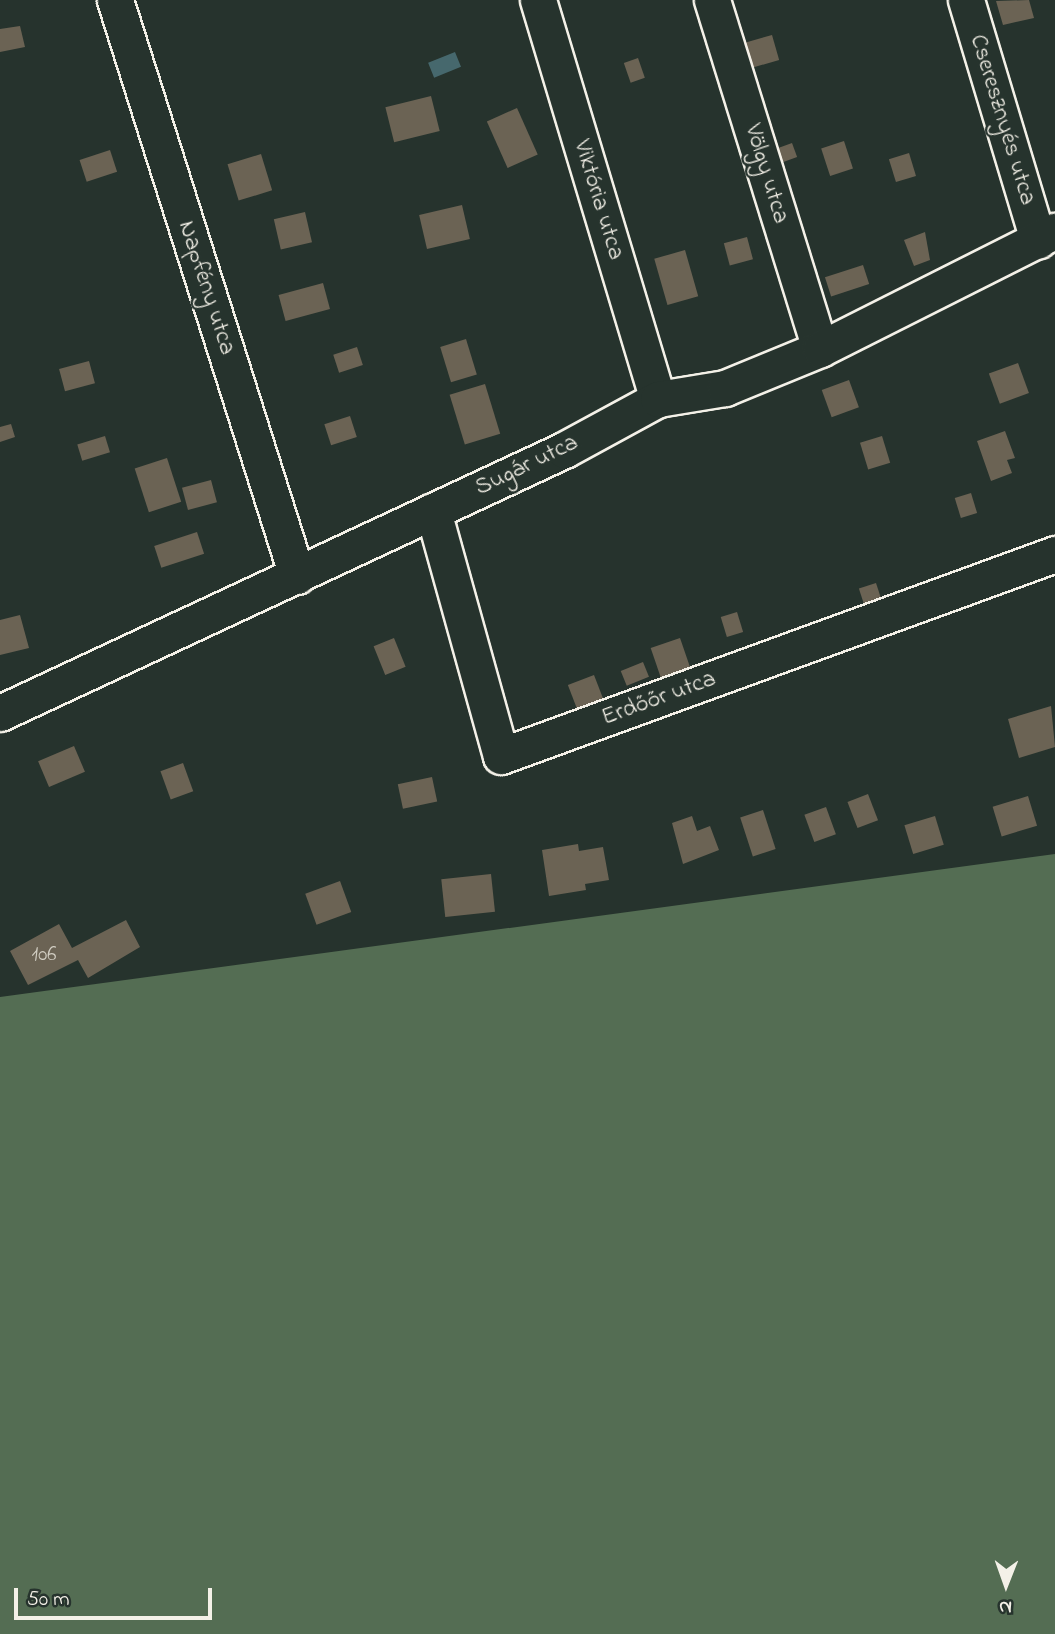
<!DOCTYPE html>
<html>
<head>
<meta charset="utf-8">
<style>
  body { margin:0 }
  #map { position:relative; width:1055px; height:1634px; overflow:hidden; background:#26332d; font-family:"Indie Flower",sans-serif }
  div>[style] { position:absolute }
  .green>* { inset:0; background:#546d53 }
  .water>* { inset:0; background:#46686d; transform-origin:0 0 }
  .building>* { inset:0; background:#6b6354; transform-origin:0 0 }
  .roads { filter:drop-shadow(2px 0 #f4f1e8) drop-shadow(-2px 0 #f4f1e8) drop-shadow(0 2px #f4f1e8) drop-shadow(0 -2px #f4f1e8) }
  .minor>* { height:35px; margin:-17.5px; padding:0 17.5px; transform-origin:17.5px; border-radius:17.5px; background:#26332d }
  span { translate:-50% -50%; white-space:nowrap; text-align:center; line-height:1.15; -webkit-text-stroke:5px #26332d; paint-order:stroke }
  .number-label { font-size:21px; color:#d2cec3 }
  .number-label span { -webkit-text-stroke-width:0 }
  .street-label { font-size:24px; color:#f4f1e8 }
  .north { position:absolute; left:971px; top:1550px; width:70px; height:70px; -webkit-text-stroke:5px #26332d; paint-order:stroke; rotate:181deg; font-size:19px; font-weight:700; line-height:28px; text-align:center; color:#f4f1e8 }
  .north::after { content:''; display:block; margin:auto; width:24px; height:32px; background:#f4f1e8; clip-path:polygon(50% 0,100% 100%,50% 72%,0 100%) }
  .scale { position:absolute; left:14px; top:1588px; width:198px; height:32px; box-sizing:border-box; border:4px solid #f4f1e8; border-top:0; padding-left:9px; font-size:21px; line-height:24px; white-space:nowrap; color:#f4f1e8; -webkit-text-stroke:5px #26332d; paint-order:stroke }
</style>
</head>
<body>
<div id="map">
  <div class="green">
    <i style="clip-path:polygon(1055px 854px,1055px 1634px,0 1634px,0 997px)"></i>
  </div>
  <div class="water">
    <i style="left:455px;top:52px;width:16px;height:29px;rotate:68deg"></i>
  </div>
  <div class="building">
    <i style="clip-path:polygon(1029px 0,1034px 18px,1003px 25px,996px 1px)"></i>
    <i style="clip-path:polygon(20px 26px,25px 47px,0 52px,0 29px)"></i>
    <i style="left:772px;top:35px;width:26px;height:30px;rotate:74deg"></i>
    <i style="left:638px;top:58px;width:21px;height:15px;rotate:71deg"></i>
    <i style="left:431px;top:96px;width:36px;height:47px;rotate:76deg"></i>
    <i style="left:517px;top:108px;width:51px;height:33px;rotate:66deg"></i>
    <i style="left:844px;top:141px;width:29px;height:24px;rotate:72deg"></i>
    <i style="left:792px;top:143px;width:15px;height:22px;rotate:70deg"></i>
    <i style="left:110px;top:150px;width:23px;height:32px;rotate:72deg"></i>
    <i style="left:909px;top:153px;width:24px;height:21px;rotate:73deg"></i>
    <i style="left:261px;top:154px;width:38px;height:35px;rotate:73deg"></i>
    <i style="left:462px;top:205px;width:35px;height:44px;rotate:77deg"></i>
    <i style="left:305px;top:212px;width:31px;height:32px;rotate:77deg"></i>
    <i style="clip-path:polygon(925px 232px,930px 260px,914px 266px,904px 240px)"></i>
    <i style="left:747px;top:237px;width:23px;height:24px;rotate:75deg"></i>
    <i style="left:685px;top:250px;width:48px;height:32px;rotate:74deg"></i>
    <i style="left:863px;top:265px;width:20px;height:40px;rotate:72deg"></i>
    <i style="left:323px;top:283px;width:27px;height:46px;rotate:75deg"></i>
    <i style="left:466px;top:339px;width:37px;height:27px;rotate:73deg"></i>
    <i style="left:357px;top:347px;width:19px;height:25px;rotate:72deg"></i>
    <i style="left:89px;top:361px;width:23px;height:31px;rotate:75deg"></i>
    <i style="left:1018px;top:363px;width:32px;height:31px;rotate:70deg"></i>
    <i style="left:849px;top:380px;width:29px;height:29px;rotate:70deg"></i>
    <i style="left:485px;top:384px;width:52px;height:37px;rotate:73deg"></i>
    <i style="left:350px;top:416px;width:22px;height:27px;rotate:72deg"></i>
    <i style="clip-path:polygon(11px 424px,15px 437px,0 442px,0 427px)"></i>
    <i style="clip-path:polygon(1005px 431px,1015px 458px,1007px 460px,1012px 473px,991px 481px,977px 441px)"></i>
    <i style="left:105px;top:436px;width:17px;height:29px;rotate:73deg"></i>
    <i style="left:882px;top:436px;width:28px;height:23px;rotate:73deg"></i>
    <i style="left:167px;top:458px;width:46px;height:34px;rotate:72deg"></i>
    <i style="left:211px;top:480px;width:23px;height:30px;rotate:75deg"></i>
    <i style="left:971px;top:493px;width:21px;height:17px;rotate:73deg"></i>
    <i style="left:197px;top:532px;width:23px;height:45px;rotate:72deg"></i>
    <i style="left:876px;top:583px;width:23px;height:18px;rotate:72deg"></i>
    <i style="left:737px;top:612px;width:21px;height:17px;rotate:73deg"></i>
    <i style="clip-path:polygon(20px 615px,29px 648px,0 655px,0 620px)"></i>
    <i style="left:394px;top:638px;width:31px;height:22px;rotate:68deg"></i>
    <i style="left:680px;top:638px;width:36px;height:31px;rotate:71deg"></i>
    <i style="left:643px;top:662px;width:16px;height:24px;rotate:68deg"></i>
    <i style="left:594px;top:675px;width:25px;height:28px;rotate:69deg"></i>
    <i style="clip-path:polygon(1051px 706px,1055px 747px,1019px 758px,1008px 719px)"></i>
    <i style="left:74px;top:746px;width:28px;height:39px;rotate:67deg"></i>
    <i style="left:183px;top:763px;width:30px;height:24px;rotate:70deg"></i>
    <i style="left:432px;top:777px;width:25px;height:35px;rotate:78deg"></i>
    <i style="left:868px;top:794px;width:28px;height:22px;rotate:69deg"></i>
    <i style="left:1028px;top:796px;width:31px;height:37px;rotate:73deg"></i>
    <i style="left:826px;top:807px;width:29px;height:23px;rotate:70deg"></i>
    <i style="left:763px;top:810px;width:41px;height:24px;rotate:72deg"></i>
    <i style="clip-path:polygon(692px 816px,697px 831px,710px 826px,719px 850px,683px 864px,672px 823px)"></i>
    <i style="left:935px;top:816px;width:30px;height:32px;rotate:73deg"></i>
    <i style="clip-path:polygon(578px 844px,579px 851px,603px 847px,609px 880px,585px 884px,586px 890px,549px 896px,542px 850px)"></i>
    <i style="left:491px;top:874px;width:38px;height:50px;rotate:84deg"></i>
    <i style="left:340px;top:881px;width:33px;height:37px;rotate:70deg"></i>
    <i style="clip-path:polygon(126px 920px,140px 947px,88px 978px,78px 960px,28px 985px,10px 951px,59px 924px,72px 948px)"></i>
  </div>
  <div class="roads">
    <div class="minor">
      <i style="left:115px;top:0;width:604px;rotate:72.46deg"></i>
      <i style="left:538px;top:0;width:417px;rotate:73.3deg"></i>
      <i style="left:712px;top:0;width:365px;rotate:72.8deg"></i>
      <i style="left:966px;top:0;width:251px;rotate:73.3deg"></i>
      <i style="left:433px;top:511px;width:254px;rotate:74.5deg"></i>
      <i style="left:501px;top:756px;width:590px;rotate:-20.03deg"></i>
      <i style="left:0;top:713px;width:622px;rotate:-25deg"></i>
      <i style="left:564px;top:450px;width:107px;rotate:-28.5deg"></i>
      <i style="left:658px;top:399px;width:68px;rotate:-9.3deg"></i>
      <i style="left:725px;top:388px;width:103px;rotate:-22.3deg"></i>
      <i style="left:820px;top:349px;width:263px;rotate:-26.7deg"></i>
    </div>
  </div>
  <div class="number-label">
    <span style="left:44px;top:955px">106</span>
  </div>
  <div class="street-label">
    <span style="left:1002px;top:120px;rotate:73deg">Cseresznyés utca</span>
    <span style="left:766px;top:174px;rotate:73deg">Völgy utca</span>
    <span style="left:598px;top:200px;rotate:73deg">Viktória utca</span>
    <span style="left:206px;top:288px;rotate:72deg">Napfény utca</span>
    <span style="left:527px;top:466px;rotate:-26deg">Sugár utca</span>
    <span style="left:659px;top:699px;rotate:-20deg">Erdőőr utca</span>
  </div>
  <div class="north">N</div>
  <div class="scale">50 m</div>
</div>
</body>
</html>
